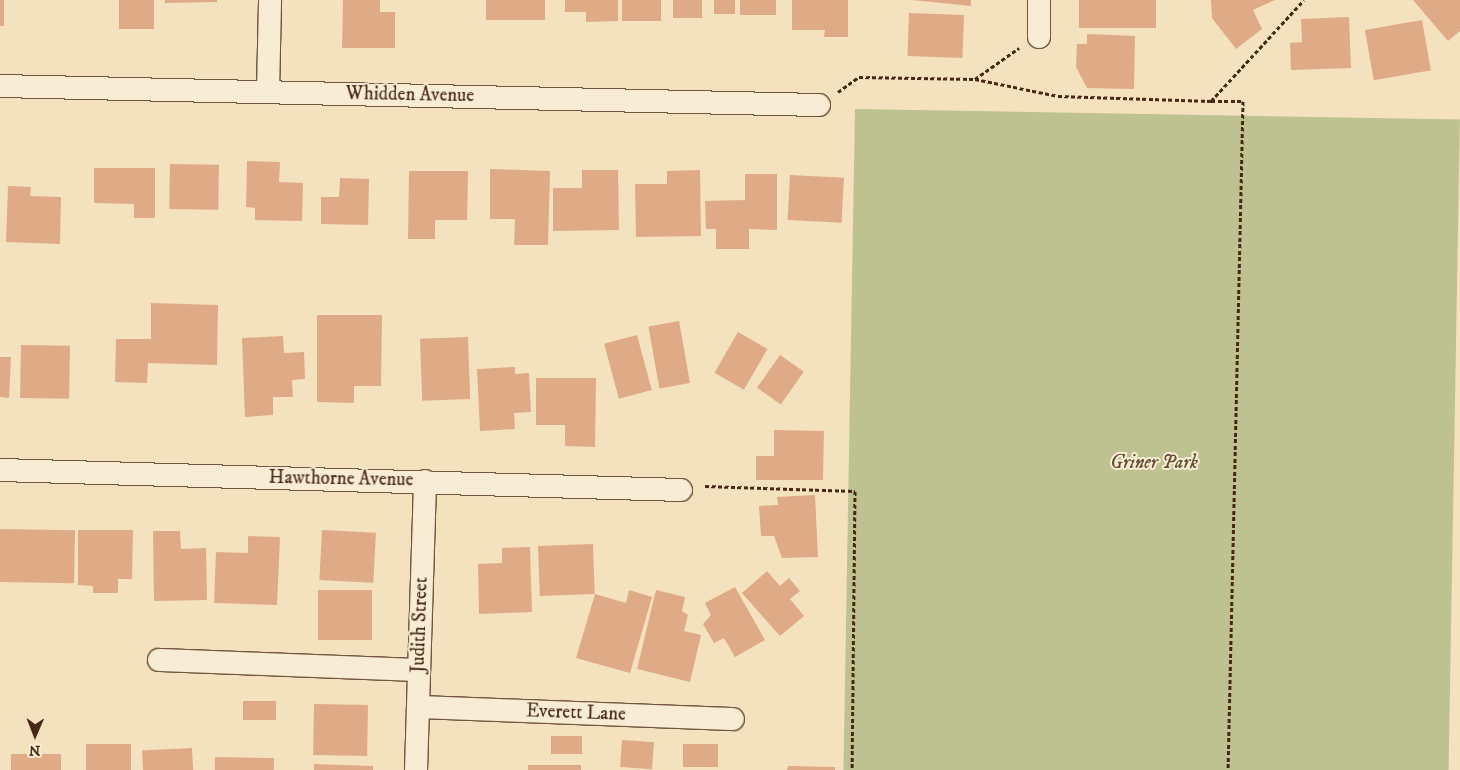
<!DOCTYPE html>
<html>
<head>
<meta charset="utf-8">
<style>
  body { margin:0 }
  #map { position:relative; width:1460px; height:770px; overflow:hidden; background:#f4e1be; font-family:"IM FELL DW Pica",serif }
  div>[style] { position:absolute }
  .green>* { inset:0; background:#bdc290; transform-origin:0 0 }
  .building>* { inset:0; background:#dfab87; transform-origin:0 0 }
  .path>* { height:3px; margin-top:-1.5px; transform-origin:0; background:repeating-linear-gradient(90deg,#472814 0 4px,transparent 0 6.5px) }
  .roads { filter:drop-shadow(1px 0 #72563e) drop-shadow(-1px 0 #72563e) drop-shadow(0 1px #72563e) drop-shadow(0 -1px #72563e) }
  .minor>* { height:22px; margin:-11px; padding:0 11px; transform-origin:11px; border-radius:11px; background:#f8ecd5 }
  span { translate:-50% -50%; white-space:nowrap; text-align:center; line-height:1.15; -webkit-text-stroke:4px #f8ecd5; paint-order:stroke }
  .street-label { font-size:19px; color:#472814 }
  .park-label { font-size:19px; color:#644e33; font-style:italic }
  .north { position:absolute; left:10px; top:710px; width:50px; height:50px; -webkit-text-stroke:4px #f8ecd5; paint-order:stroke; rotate:181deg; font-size:14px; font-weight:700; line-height:20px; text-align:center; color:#472814 }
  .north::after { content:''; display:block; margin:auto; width:18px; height:22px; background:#472814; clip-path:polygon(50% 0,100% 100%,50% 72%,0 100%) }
</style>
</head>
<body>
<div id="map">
  <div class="green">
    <i style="left:855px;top:109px;width:605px;height:661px;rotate:1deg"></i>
  </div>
  <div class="building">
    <i style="left:0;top:0;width:4px;height:26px"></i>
    <i style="left:119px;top:0;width:35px;height:29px"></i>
    <i style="clip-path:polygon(165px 0,217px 0,217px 2px,165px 3px)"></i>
    <i style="clip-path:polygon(343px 0,380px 0,380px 12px,395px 12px,395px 48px,342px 48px)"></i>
    <i style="left:486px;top:0;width:59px;height:20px"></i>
    <i style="clip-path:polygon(565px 0,618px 0,618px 21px,586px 22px,586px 12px,565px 12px)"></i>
    <i style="left:622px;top:0;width:39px;height:21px"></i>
    <i style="left:673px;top:0;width:29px;height:18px"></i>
    <i style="left:714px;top:0;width:21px;height:14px"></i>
    <i style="left:740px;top:0;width:36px;height:15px"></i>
    <i style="clip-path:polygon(792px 0,848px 0,848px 37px,824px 37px,825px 30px,792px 30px)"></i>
    <i style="clip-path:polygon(912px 0,971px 0,971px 6px)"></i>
    <i style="left:1079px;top:0;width:77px;height:28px"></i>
    <i style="clip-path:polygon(1211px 0,1275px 0,1253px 10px,1262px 29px,1236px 49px,1212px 18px)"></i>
    <i style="clip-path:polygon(1413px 0,1460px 0,1460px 31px,1448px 41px)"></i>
    <i style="left:909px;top:13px;width:55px;height:43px;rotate:2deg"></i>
    <i style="clip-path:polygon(1349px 17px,1351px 68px,1291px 70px,1290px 43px,1302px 42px,1301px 19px)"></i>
    <i style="left:1422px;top:20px;width:51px;height:58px;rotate:80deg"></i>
    <i style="clip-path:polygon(1087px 34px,1135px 36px,1134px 89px,1087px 88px,1076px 67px,1077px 44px,1087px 44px)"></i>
    <i style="clip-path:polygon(247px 161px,280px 162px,279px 182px,303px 183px,302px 221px,255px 220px,255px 208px,246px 207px)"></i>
    <i style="left:170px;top:164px;width:49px;height:45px;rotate:1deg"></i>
    <i style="clip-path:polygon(94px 168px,155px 168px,155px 218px,134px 218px,134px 204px,94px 203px)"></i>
    <i style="clip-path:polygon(490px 169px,550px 171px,548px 245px,514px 245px,515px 219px,490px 219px)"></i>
    <i style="clip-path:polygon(582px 170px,618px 170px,619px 230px,553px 231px,553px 188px,582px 188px)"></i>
    <i style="clip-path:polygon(700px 170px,701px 236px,636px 237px,635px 184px,667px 184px,667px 171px)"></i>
    <i style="clip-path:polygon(409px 171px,468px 171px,467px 220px,435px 220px,435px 239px,408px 239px)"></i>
    <i style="clip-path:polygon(745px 174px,777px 174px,777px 230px,749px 229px,749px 249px,716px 249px,716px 229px,706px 229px,705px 201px,745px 200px)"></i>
    <i style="left:790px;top:175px;width:54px;height:45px;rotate:3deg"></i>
    <i style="clip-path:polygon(340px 178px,369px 179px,368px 225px,321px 224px,321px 197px,339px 197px)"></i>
    <i style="clip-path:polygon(8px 186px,31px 187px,30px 196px,61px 197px,60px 244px,6px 242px)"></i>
    <i style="clip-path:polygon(151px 303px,218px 305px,217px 365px,148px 363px,147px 383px,115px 382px,116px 339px,151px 339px)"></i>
    <i style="clip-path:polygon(317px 315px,382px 315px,381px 386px,354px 386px,354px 403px,317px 402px)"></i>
    <i style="left:679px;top:321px;width:63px;height:31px;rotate:80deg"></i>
    <i style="left:738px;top:332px;width:34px;height:47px;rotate:30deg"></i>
    <i style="left:637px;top:335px;width:57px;height:34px;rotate:75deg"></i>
    <i style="clip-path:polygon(283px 336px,284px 353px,304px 352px,305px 379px,292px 380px,293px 397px,273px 397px,273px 415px,245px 417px,242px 338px)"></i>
    <i style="left:468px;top:337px;width:62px;height:48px;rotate:88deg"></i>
    <i style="left:21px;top:345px;width:49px;height:53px;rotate:1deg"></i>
    <i style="left:780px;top:355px;width:29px;height:40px;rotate:35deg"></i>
    <i style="clip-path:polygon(0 357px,11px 357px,9px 398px,0 397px)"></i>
    <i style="clip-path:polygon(515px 367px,515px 374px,529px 373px,531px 412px,514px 413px,515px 429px,480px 431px,477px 369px)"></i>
    <i style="clip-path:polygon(536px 378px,596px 378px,595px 447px,565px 446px,565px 425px,536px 425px)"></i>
    <i style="clip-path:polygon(774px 430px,824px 431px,823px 480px,756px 480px,756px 456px,774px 456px)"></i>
    <i style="clip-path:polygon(815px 495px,818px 557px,782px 558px,774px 536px,761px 536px,759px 506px,778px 505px,777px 497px)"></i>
    <i style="left:0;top:529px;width:75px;height:53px;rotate:1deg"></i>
    <i style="clip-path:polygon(78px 530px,133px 530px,132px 579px,118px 579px,118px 593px,93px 593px,93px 586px,78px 585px)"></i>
    <i style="left:322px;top:530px;width:54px;height:50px;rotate:3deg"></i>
    <i style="clip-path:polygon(153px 531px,180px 531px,181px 549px,206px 548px,207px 600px,154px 601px)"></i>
    <i style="clip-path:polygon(248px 536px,280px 537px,277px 605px,214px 603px,216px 552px,248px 553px)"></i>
    <i style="left:593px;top:544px;width:50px;height:55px;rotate:88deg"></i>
    <i style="clip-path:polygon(530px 547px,532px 612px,479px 614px,478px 564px,502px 563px,502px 548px)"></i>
    <i style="clip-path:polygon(767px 571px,780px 586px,789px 578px,800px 591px,790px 599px,804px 616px,780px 636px,742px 593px)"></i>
    <i style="clip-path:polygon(735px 587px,765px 640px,735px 657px,724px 638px,714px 643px,703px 624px,711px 615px,705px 603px)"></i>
    <i style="left:318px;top:590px;width:54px;height:50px"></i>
    <i style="clip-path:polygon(629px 590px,652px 597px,630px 673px,576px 658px,595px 594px,626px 603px)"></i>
    <i style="clip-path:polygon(656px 590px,685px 597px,682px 611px,688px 615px,684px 631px,701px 635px,690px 682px,637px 669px)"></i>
    <i style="left:243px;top:701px;width:33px;height:19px"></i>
    <i style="left:314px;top:704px;width:54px;height:51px;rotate:1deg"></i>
    <i style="left:551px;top:736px;width:31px;height:18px"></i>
    <i style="left:622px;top:740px;width:32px;height:27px;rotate:4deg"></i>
    <i style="left:131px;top:744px;width:26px;height:45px;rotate:90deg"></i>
    <i style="left:683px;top:744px;width:35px;height:23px"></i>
    <i style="left:192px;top:748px;width:22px;height:50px;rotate:87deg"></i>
    <i style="left:11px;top:754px;width:50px;height:16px"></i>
    <i style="left:215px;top:757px;width:59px;height:13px;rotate:1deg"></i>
    <i style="clip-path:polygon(314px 764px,373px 766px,373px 770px,314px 770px)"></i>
    <i style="left:528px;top:765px;width:53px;height:5px"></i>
    <i style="clip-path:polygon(788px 766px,835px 767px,835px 770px,787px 770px)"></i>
  </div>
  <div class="path">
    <i style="left:975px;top:79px;width:54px;rotate:-35.2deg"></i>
    <i style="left:838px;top:92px;width:26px;rotate:-36deg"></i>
    <i style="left:859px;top:77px;width:116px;rotate:1deg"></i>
    <i style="left:975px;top:79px;width:85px;rotate:11.6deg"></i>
    <i style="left:1058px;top:96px;width:153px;rotate:1.9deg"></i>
    <i style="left:1211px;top:101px;width:137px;rotate:-47.4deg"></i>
    <i style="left:1211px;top:101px;width:32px"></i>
    <i style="left:1243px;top:101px;width:669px;rotate:91.28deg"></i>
    <i style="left:705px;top:486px;width:150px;rotate:1.9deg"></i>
    <i style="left:855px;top:491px;width:279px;rotate:90.6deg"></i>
  </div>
  <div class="roads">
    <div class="minor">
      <i style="left:1039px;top:0;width:37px;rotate:90deg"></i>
      <i style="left:0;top:86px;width:819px;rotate:1.33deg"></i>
      <i style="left:268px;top:91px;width:91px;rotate:-88.7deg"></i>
      <i style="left:0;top:470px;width:681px;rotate:1.68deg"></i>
      <i style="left:159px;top:660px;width:260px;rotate:2.2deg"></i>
      <i style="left:418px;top:707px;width:315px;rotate:2.2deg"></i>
      <i style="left:416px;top:770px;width:289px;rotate:-88.2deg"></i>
    </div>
  </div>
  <div class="street-label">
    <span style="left:410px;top:95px;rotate:1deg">Whidden Avenue</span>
    <span style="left:341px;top:479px;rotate:1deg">Hawthorne Avenue</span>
    <span style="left:420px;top:625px;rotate:-88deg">Judith Street</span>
    <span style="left:576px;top:713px;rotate:2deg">Everett Lane</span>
  </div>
  <div class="park-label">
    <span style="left:1154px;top:463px">Griner Park</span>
  </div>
  <div class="north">N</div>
</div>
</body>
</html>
